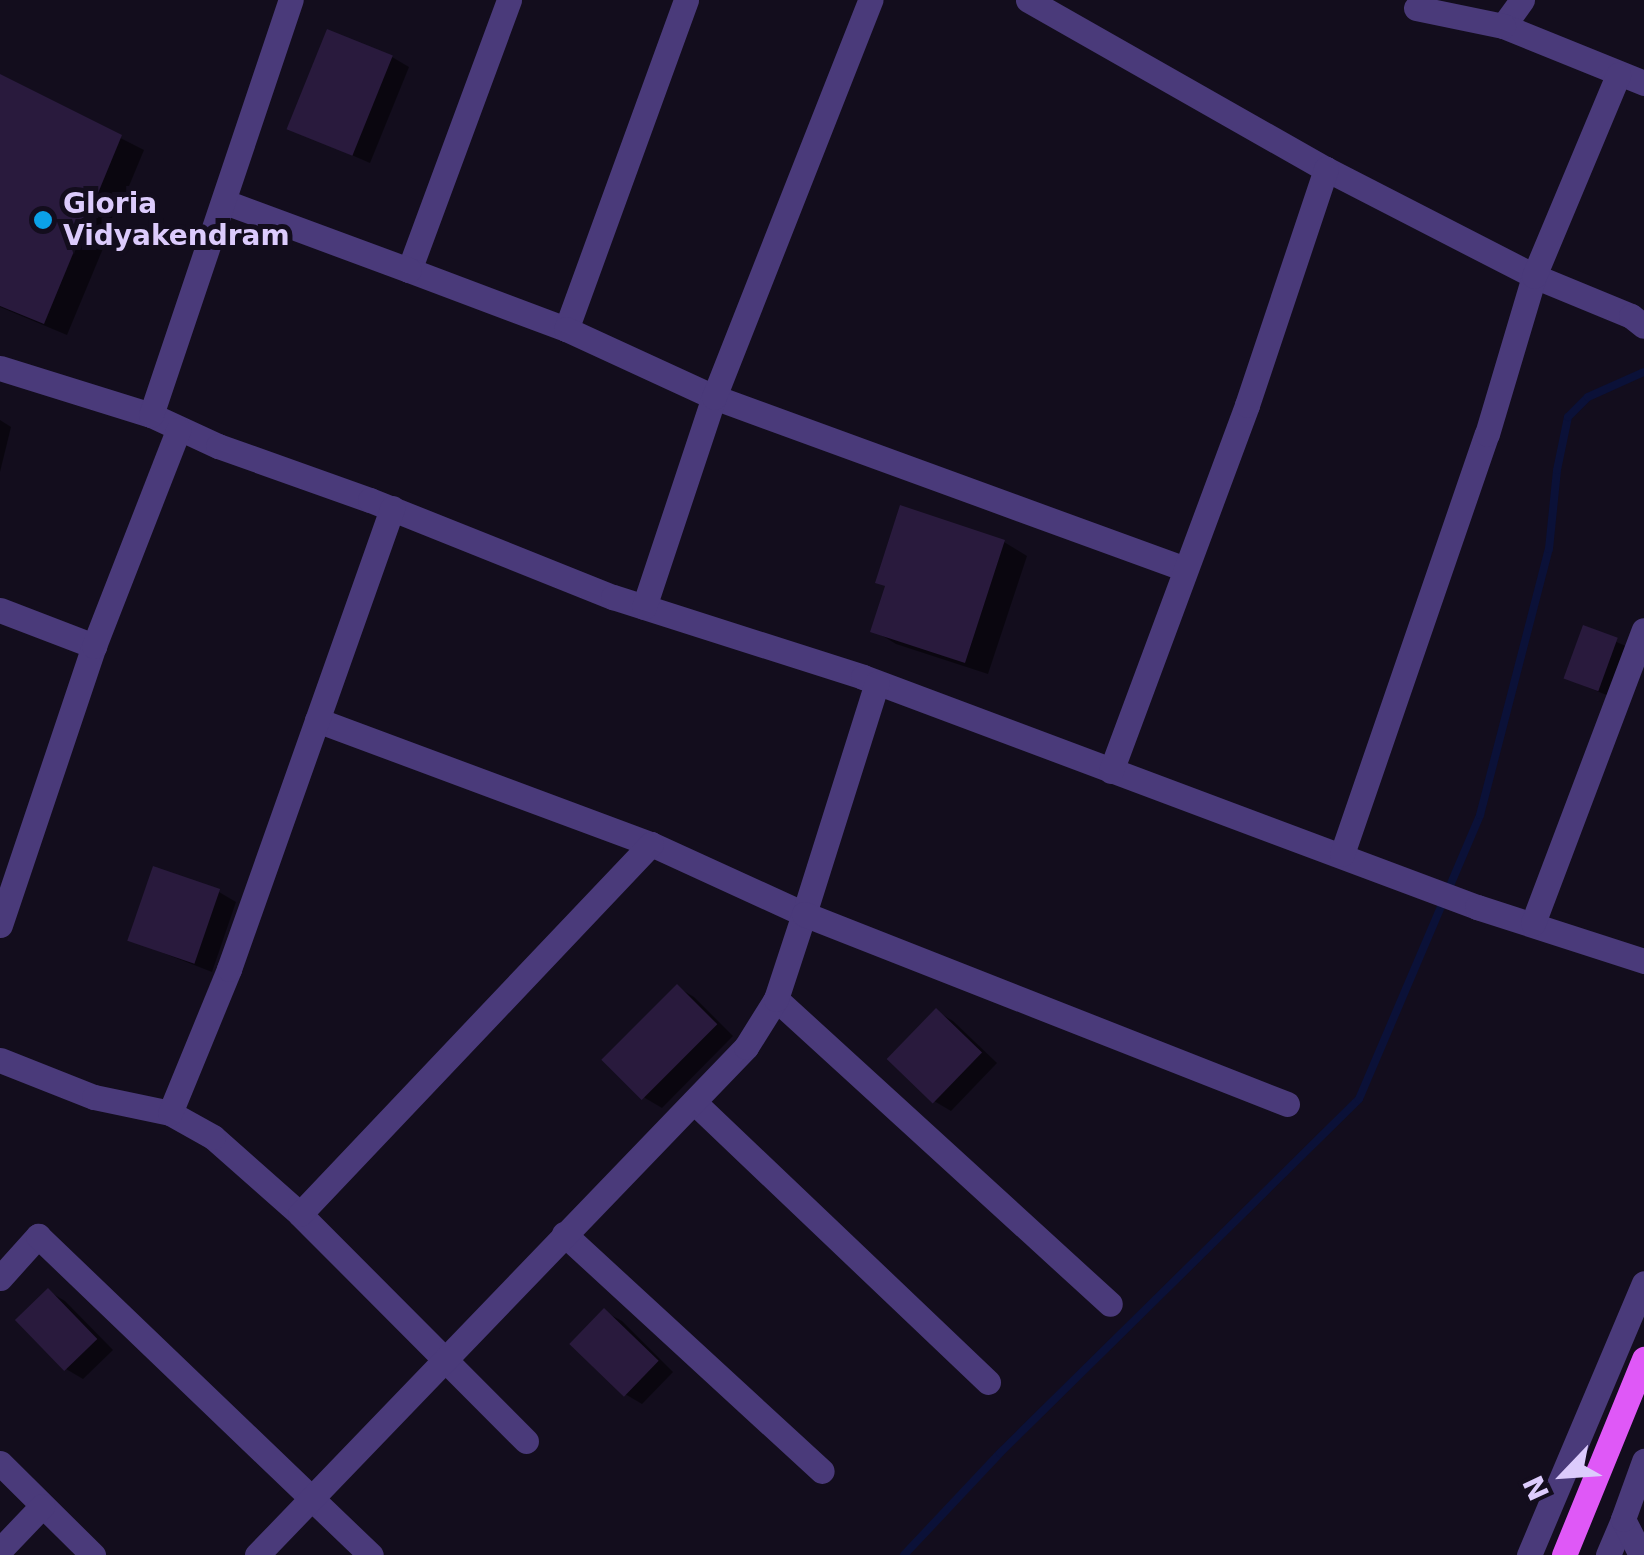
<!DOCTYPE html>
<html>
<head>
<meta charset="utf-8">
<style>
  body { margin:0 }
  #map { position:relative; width:1644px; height:1555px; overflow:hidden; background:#130d1d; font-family:"DejaVu Sans",sans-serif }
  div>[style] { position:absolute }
  .shadow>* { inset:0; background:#0007 }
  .stream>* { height:8px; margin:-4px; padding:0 4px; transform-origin:4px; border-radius:4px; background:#0b1138 }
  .building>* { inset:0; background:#291a3d; transform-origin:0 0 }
  .minor>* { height:25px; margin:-12.5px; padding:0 12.5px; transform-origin:12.5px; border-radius:12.5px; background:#4a3a7a }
  .major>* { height:25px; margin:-12.5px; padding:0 12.5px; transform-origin:12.5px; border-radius:12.5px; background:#df58f7 }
  .dots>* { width:28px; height:28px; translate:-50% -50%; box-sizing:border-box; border:5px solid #130d1d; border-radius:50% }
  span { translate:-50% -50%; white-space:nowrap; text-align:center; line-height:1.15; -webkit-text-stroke:10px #130d1d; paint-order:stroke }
  .poi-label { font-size:28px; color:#dccbfc; font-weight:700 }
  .left { translate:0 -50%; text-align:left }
  .north { position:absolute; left:1514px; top:1425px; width:100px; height:100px; -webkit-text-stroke:8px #130d1d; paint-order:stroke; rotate:245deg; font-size:28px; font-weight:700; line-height:40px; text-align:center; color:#dccbfc }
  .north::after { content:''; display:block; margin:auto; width:35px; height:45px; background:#dccbfc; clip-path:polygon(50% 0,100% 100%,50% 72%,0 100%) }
</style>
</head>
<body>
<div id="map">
  <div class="shadow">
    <i style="clip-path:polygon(392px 57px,409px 67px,370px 163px,289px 128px)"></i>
    <i style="clip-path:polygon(0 77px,144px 150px,67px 335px,0 307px)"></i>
    <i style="clip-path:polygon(0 420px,11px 427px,0 472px)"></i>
    <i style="clip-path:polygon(1004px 542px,1027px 556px,988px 674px,896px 644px,873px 630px,887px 587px,878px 582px)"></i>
    <i style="clip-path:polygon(1584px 628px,1628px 647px,1609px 696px,1577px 683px)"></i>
    <i style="clip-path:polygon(219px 892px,236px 902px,212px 972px,130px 940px)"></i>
    <i style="clip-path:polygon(677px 987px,694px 997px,733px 1036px,662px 1108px,645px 1098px,606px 1060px)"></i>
    <i style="clip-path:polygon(936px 1011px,953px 1021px,997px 1063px,951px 1111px,934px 1101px,890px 1059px)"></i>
    <i style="clip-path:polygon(48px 1291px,65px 1301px,113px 1350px,83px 1379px,66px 1369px)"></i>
    <i style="clip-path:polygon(605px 1312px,622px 1321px,673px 1372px,642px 1404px,625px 1394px)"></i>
  </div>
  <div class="stream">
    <i style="left:904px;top:1555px;width:140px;rotate:-46.7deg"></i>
    <i style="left:1000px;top:1453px;width:504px;rotate:-44.6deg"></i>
    <i style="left:1359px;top:1099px;width:309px;rotate:-66.9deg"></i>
    <i style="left:1480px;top:815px;width:275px;rotate:-75.5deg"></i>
    <i style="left:1549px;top:549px;width:79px;rotate:-84.2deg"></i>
    <i style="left:1557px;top:470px;width:54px;rotate:-78.3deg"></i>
    <i style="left:1568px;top:417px;width:28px;rotate:-45deg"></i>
    <i style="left:1588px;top:397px;width:61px;rotate:-24.1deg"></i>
  </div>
  <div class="building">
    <i style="left:327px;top:29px;width:71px;height:108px;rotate:22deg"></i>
    <i style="clip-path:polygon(0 74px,122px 135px,44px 324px,0 306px)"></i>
    <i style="clip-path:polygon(900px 505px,1005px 540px,965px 663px,870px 632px,885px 586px,875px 583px)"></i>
    <i style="left:1583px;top:625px;width:37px;height:57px;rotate:20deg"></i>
    <i style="left:153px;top:866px;width:71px;height:79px;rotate:19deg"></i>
    <i style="left:677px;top:984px;width:57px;height:107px;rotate:45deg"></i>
    <i style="left:936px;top:1008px;width:64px;height:71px;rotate:44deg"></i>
    <i style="left:48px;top:1288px;width:71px;height:46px;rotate:46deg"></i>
    <i style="left:604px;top:1308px;width:76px;height:50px;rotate:44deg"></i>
  </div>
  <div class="minor">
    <i style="left:509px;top:0;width:288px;rotate:110.3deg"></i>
    <i style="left:409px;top:270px;width:168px;rotate:20.6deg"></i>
    <i style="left:686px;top:0;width:350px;rotate:110deg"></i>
    <i style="left:566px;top:329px;width:163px;rotate:24.7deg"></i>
    <i style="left:714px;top:397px;width:501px;rotate:20.06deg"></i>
    <i style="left:1028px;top:0;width:343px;rotate:29.6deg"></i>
    <i style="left:1326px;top:169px;width:234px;rotate:27.2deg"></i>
    <i style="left:1534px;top:276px;width:105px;rotate:22.4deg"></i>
    <i style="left:1631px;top:316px;width:16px;rotate:38deg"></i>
    <i style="left:1522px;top:0;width:32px;rotate:126deg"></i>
    <i style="left:1503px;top:26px;width:152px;rotate:22deg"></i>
    <i style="left:1416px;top:8px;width:89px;rotate:11.7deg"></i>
    <i style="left:225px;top:202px;width:196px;rotate:20.3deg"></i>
    <i style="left:0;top:368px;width:158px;rotate:17.3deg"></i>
    <i style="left:151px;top:415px;width:74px;rotate:24.8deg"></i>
    <i style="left:218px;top:446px;width:161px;rotate:19.6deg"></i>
    <i style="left:370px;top:500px;width:262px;rotate:21.8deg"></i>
    <i style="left:613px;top:597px;width:262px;rotate:17.7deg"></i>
    <i style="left:863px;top:677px;width:656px;rotate:20.54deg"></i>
    <i style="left:1477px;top:907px;width:176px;rotate:17.9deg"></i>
    <i style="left:151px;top:415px;width:438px;rotate:-71.4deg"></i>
    <i style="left:644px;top:607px;width:221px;rotate:-71.6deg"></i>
    <i style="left:714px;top:397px;width:427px;rotate:-68.5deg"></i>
    <i style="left:0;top:610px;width:101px;rotate:21deg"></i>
    <i style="left:317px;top:720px;width:356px;rotate:20.4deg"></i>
    <i style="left:651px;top:844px;width:168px;rotate:24.6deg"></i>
    <i style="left:804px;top:914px;width:242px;rotate:-72.5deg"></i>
    <i style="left:1111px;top:771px;width:390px;rotate:-69.6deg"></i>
    <i style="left:1247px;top:405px;width:249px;rotate:-71.5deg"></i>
    <i style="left:1342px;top:854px;width:444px;rotate:-71deg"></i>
    <i style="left:1487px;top:434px;width:165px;rotate:-73.4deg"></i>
    <i style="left:1534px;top:276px;width:218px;rotate:-67.3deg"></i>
    <i style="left:1533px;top:923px;width:313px;rotate:-69.3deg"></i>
    <i style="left:0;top:925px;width:294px;rotate:-71.4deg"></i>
    <i style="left:94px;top:646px;width:232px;rotate:-68.7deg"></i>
    <i style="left:776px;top:999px;width:452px;rotate:42.4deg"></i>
    <i style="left:0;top:1060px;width:101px;rotate:21.5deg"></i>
    <i style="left:94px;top:1097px;width:78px;rotate:11.9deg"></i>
    <i style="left:694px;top:1102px;width:406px;rotate:43.6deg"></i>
    <i style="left:300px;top:1214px;width:116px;rotate:-138.5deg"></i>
    <i style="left:213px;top:1137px;width:49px;rotate:-150.8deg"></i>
    <i style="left:170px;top:1113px;width:156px;rotate:-67.7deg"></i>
    <i style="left:229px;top:969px;width:489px;rotate:-70.5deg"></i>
    <i style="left:564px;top:1234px;width:350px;rotate:42.6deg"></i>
    <i style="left:0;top:1278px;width:57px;rotate:-47.9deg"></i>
    <i style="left:38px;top:1236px;width:461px;rotate:43.8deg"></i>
    <i style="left:526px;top:1441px;width:320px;rotate:-134.9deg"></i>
    <i style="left:300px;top:1214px;width:510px;rotate:-46.51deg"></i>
    <i style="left:0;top:1463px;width:131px;rotate:44.7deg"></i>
    <i style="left:0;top:1550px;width:61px;rotate:-46.3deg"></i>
    <i style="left:257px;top:1555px;width:705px;rotate:-46.09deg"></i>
    <i style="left:746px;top:1047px;width:57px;rotate:-58deg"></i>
    <i style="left:776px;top:999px;width:89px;rotate:-71.8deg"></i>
    <i style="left:804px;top:914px;width:519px;rotate:21.47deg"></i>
    <i style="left:1529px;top:1555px;width:295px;rotate:-67.1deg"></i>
    <i style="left:1608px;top:1555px;width:39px;rotate:-67deg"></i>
    <i style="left:1641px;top:1555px;width:40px;rotate:-116.6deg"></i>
    <i style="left:1623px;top:1519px;width:62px;rotate:-70.1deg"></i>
  </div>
  <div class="major">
    <i style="left:1564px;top:1555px;width:212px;rotate:-67.8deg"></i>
  </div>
  <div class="dots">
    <i style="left:43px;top:220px;background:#0ba1e8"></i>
  </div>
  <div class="poi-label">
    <span class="left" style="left:63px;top:220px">Gloria<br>Vidyakendram</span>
  </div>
  <div class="north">N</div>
</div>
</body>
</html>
